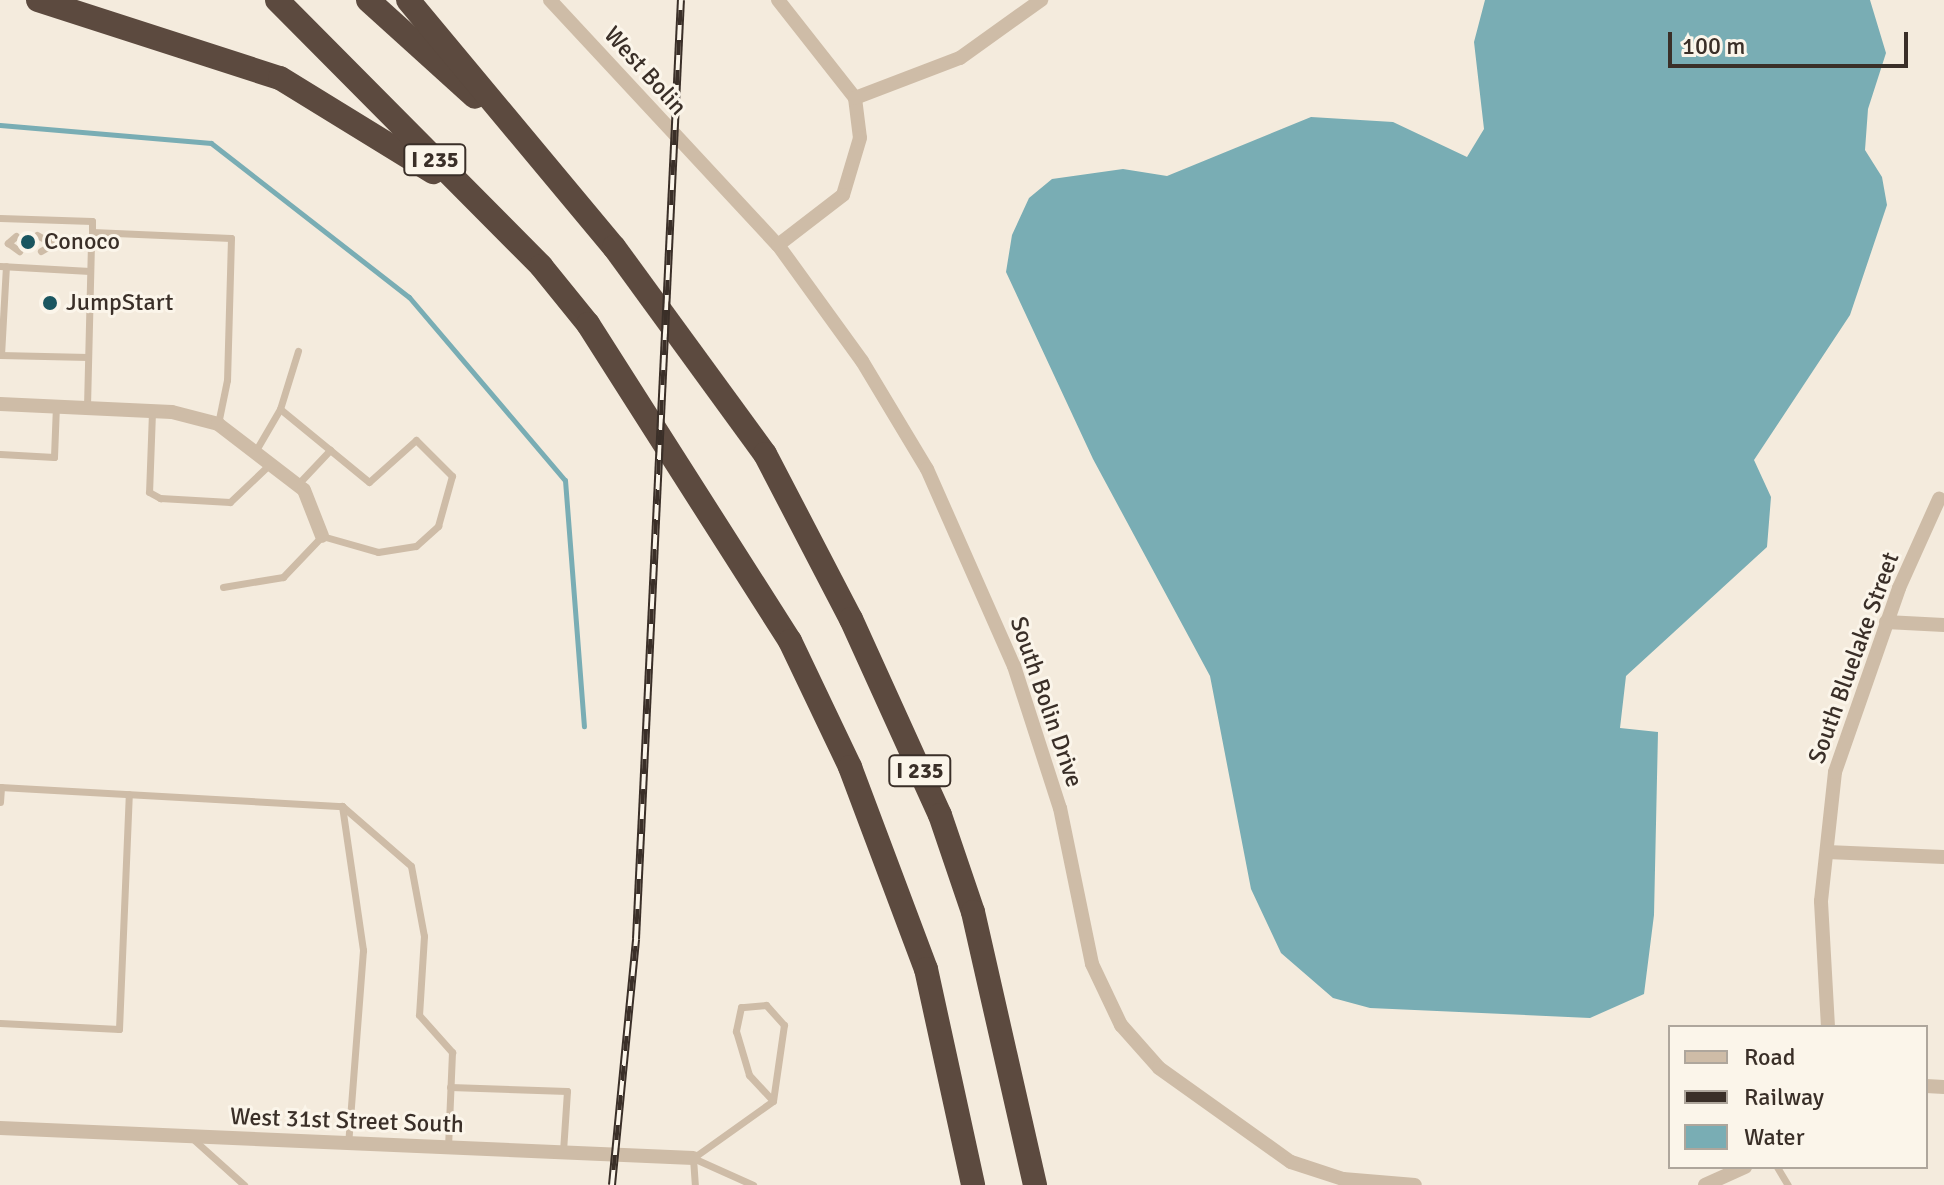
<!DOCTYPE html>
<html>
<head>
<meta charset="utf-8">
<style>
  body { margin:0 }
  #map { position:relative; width:1944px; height:1185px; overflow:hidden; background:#f4ebdd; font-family:Signika,sans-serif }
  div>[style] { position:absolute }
  .water>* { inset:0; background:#79adb4 }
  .stream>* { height:5px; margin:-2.5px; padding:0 2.5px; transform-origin:2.5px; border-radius:2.5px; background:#79adb4 }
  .service>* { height:7px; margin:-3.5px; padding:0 3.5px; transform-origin:3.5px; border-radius:3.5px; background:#cebca7 }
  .minor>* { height:14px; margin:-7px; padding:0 7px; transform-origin:7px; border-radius:7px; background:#cebca7 }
  .motorway>* { height:24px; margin:-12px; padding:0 12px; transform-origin:12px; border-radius:12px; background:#5c4a3f }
  .rail>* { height:8px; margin-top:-4px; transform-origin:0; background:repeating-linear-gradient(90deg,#fbf5ea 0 15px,#3a2f28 0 30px); box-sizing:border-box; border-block:2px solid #3a2f28 }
  .dots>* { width:22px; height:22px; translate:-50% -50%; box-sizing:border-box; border:4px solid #fbf5ea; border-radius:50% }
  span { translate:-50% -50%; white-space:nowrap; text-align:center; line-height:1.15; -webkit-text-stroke:6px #fbf5ea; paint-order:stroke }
  .shield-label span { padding:2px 6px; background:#fbf5ea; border:2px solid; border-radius:6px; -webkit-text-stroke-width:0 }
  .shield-label { font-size:22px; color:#3a2f28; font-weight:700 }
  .street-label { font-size:24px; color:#3a2f28 }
  .poi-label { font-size:24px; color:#3a2f28 }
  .left { translate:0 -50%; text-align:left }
  .legend { position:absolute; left:1668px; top:1025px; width:260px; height:144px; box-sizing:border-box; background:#fbf5ea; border:2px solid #aea69c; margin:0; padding:10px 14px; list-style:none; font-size:24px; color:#3a2f28 }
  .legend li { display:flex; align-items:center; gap:16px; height:40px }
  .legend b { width:40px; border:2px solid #aea69c }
  .scale { position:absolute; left:1668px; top:32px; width:240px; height:36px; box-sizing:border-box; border:4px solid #3a2f28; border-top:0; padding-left:10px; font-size:24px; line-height:28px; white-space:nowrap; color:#3a2f28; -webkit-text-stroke:6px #fbf5ea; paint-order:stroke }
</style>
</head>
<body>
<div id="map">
  <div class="water">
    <i style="clip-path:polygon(1485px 0,1870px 0,1886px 53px,1868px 109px,1865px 150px,1882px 177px,1887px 205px,1850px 315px,1754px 460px,1771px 497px,1767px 547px,1626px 676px,1620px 728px,1658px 732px,1654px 915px,1644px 994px,1590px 1018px,1370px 1008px,1333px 998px,1281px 953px,1251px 889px,1210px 676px,1093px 459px,1006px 272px,1012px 235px,1029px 198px,1052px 179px,1123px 169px,1167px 176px,1311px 117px,1393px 122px,1467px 157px,1484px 129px,1474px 42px)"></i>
  </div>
  <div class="stream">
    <i style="left:0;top:125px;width:212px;rotate:4.9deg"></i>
    <i style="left:211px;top:143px;width:251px;rotate:37.9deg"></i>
    <i style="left:409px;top:297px;width:240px;rotate:49.6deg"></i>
    <i style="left:565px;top:480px;width:247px;rotate:85.6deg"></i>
  </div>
  <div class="service">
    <i style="left:0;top:218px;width:92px;rotate:1.9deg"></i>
    <i style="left:92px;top:221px;width:12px;rotate:90deg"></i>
    <i style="left:92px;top:232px;width:139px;rotate:2.5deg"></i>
    <i style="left:231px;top:238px;width:142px;rotate:91.6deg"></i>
    <i style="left:227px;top:380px;width:45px;rotate:101.6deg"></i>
    <i style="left:37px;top:235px;width:18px;rotate:29deg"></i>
    <i style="left:53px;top:244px;width:14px;rotate:150deg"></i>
    <i style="left:16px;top:236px;width:11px;rotate:139deg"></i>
    <i style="left:8px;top:243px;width:14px;rotate:36deg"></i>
    <i style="left:53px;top:244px;width:38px;rotate:-2deg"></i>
    <i style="left:91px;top:243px;width:164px;rotate:91.4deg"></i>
    <i style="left:0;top:266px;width:90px;rotate:3.2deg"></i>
    <i style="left:0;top:355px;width:88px;rotate:1.3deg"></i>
    <i style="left:1px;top:355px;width:89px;rotate:-86.8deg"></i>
    <i style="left:280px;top:409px;width:61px;rotate:-72.8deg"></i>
    <i style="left:152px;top:412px;width:80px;rotate:92.1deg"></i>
    <i style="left:149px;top:492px;width:13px;rotate:29deg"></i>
    <i style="left:160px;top:498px;width:70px;rotate:3.3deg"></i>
    <i style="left:230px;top:502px;width:57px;rotate:-43.6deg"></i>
    <i style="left:0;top:454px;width:54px;rotate:3.2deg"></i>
    <i style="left:54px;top:457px;width:51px;rotate:-87.8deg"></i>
    <i style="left:298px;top:484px;width:47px;rotate:-46.7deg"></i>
    <i style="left:223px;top:587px;width:61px;rotate:-9.5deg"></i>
    <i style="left:283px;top:577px;width:57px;rotate:-46.4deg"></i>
    <i style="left:322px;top:536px;width:58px;rotate:15.9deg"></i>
    <i style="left:378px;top:552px;width:38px;rotate:-9deg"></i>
    <i style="left:416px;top:546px;width:30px;rotate:-42deg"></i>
    <i style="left:438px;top:526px;width:52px;rotate:-74.4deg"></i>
    <i style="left:452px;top:476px;width:51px;rotate:-135deg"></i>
    <i style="left:416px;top:440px;width:63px;rotate:138.2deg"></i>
    <i style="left:369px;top:482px;width:115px;rotate:-140.6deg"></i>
    <i style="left:280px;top:409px;width:48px;rotate:120.3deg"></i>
    <i style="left:0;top:787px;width:343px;rotate:3.2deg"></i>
    <i style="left:342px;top:806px;width:91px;rotate:41deg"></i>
    <i style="left:411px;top:866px;width:71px;rotate:79.5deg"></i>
    <i style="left:424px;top:936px;width:79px;rotate:93.6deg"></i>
    <i style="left:419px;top:1015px;width:50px;rotate:48.3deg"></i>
    <i style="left:452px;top:1052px;width:95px;rotate:92.4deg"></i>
    <i style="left:0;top:802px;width:15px;rotate:-86deg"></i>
    <i style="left:342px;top:806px;width:146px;rotate:81.7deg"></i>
    <i style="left:363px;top:950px;width:195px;rotate:94.4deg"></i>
    <i style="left:0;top:1023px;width:119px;rotate:2.9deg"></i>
    <i style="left:119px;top:1029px;width:235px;rotate:-87.6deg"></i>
    <i style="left:450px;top:1087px;width:117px;rotate:2deg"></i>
    <i style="left:567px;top:1091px;width:60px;rotate:93.8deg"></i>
    <i style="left:193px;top:1139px;width:69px;rotate:42deg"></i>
    <i style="left:693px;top:1158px;width:98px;rotate:-35.5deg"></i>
    <i style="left:773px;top:1101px;width:77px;rotate:-81.8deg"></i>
    <i style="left:784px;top:1025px;width:27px;rotate:-132deg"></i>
    <i style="left:766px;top:1005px;width:25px;rotate:175deg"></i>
    <i style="left:741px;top:1007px;width:25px;rotate:102deg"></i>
    <i style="left:736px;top:1031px;width:46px;rotate:73.5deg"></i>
    <i style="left:749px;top:1075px;width:35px;rotate:47deg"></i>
    <i style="left:693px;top:1158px;width:66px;rotate:24.2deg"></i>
    <i style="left:693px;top:1158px;width:27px;rotate:86deg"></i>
    <i style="left:1777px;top:1167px;width:21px;rotate:59deg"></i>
  </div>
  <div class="minor">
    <i style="left:550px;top:0;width:335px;rotate:47.1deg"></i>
    <i style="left:778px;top:245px;width:143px;rotate:54.1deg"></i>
    <i style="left:862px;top:361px;width:126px;rotate:59deg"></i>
    <i style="left:927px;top:469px;width:215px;rotate:66.2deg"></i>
    <i style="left:1014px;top:666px;width:149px;rotate:72.1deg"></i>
    <i style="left:1060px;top:808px;width:159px;rotate:78.4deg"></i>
    <i style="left:1092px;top:964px;width:68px;rotate:64.6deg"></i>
    <i style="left:1121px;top:1025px;width:57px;rotate:48.5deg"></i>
    <i style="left:1159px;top:1068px;width:162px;rotate:35.5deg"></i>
    <i style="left:1291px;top:1162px;width:55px;rotate:18.1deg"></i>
    <i style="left:1343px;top:1179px;width:72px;rotate:4.8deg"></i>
    <i style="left:778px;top:0;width:125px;rotate:51.8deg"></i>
    <i style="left:855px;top:98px;width:40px;rotate:82.9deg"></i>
    <i style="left:860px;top:138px;width:59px;rotate:106.6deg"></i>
    <i style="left:843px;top:195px;width:82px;rotate:142.4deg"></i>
    <i style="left:855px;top:98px;width:112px;rotate:-20.9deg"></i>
    <i style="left:960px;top:58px;width:100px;rotate:-35.6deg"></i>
    <i style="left:0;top:404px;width:172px;rotate:2.7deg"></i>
    <i style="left:172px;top:412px;width:48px;rotate:14.6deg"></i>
    <i style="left:218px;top:424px;width:108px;rotate:37.5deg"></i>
    <i style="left:304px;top:490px;width:49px;rotate:68.6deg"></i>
    <i style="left:1886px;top:622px;width:58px;rotate:3deg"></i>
    <i style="left:1827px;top:852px;width:117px;rotate:2.4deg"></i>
    <i style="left:1828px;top:1027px;width:126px;rotate:-93.2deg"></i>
    <i style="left:1821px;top:901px;width:130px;rotate:-83.8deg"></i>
    <i style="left:1835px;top:772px;width:195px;rotate:-70.8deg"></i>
    <i style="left:1899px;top:588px;width:98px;rotate:-65.8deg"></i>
    <i style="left:1926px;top:1086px;width:18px;rotate:3deg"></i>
    <i style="left:0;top:1128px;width:694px;rotate:2.48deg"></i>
    <i style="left:1705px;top:1185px;width:44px;rotate:-24.2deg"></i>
  </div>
  <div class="motorway">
    <i style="left:38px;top:0;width:254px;rotate:17.9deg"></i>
    <i style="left:280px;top:78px;width:180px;rotate:31.6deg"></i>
    <i style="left:277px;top:0;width:375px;rotate:45.2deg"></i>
    <i style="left:541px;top:266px;width:75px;rotate:51deg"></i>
    <i style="left:588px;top:324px;width:376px;rotate:57.5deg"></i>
    <i style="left:790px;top:641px;width:140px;rotate:64.5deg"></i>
    <i style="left:850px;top:767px;width:216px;rotate:69.4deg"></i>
    <i style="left:926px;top:969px;width:221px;rotate:77.7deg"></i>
    <i style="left:368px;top:0;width:144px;rotate:42.2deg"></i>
    <i style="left:408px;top:0;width:322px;rotate:50.2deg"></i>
    <i style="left:614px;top:247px;width:256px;rotate:53.9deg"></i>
    <i style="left:765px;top:454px;width:186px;rotate:62.5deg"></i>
    <i style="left:851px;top:619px;width:215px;rotate:65.6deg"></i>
    <i style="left:940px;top:815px;width:102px;rotate:71.2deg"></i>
    <i style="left:973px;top:912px;width:280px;rotate:77.2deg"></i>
  </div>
  <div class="rail">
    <i style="left:612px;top:1185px;width:247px;rotate:-84.4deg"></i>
    <i style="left:636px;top:939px;width:940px;rotate:-87.26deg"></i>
  </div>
  <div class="dots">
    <i style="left:28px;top:242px;background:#1a5660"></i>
    <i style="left:50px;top:303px;background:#1a5660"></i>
  </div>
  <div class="shield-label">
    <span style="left:435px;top:160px">I 235</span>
    <span style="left:920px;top:771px">I 235</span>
  </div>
  <div class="street-label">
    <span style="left:645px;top:71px;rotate:48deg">West Bolin</span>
    <span style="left:1854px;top:658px;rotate:-70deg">South Bluelake Street</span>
    <span style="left:1046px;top:702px;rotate:71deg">South Bolin Drive</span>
    <span style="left:347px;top:1121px;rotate:2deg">West 31st Street South</span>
  </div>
  <div class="poi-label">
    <span class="left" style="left:44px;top:242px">Conoco</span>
    <span class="left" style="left:66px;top:303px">JumpStart</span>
  </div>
  <ul class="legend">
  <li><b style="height:10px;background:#cebca7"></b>Road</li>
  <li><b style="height:10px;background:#3a2f28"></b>Railway</li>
  <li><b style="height:22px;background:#79adb4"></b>Water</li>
  </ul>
  <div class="scale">100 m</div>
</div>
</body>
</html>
